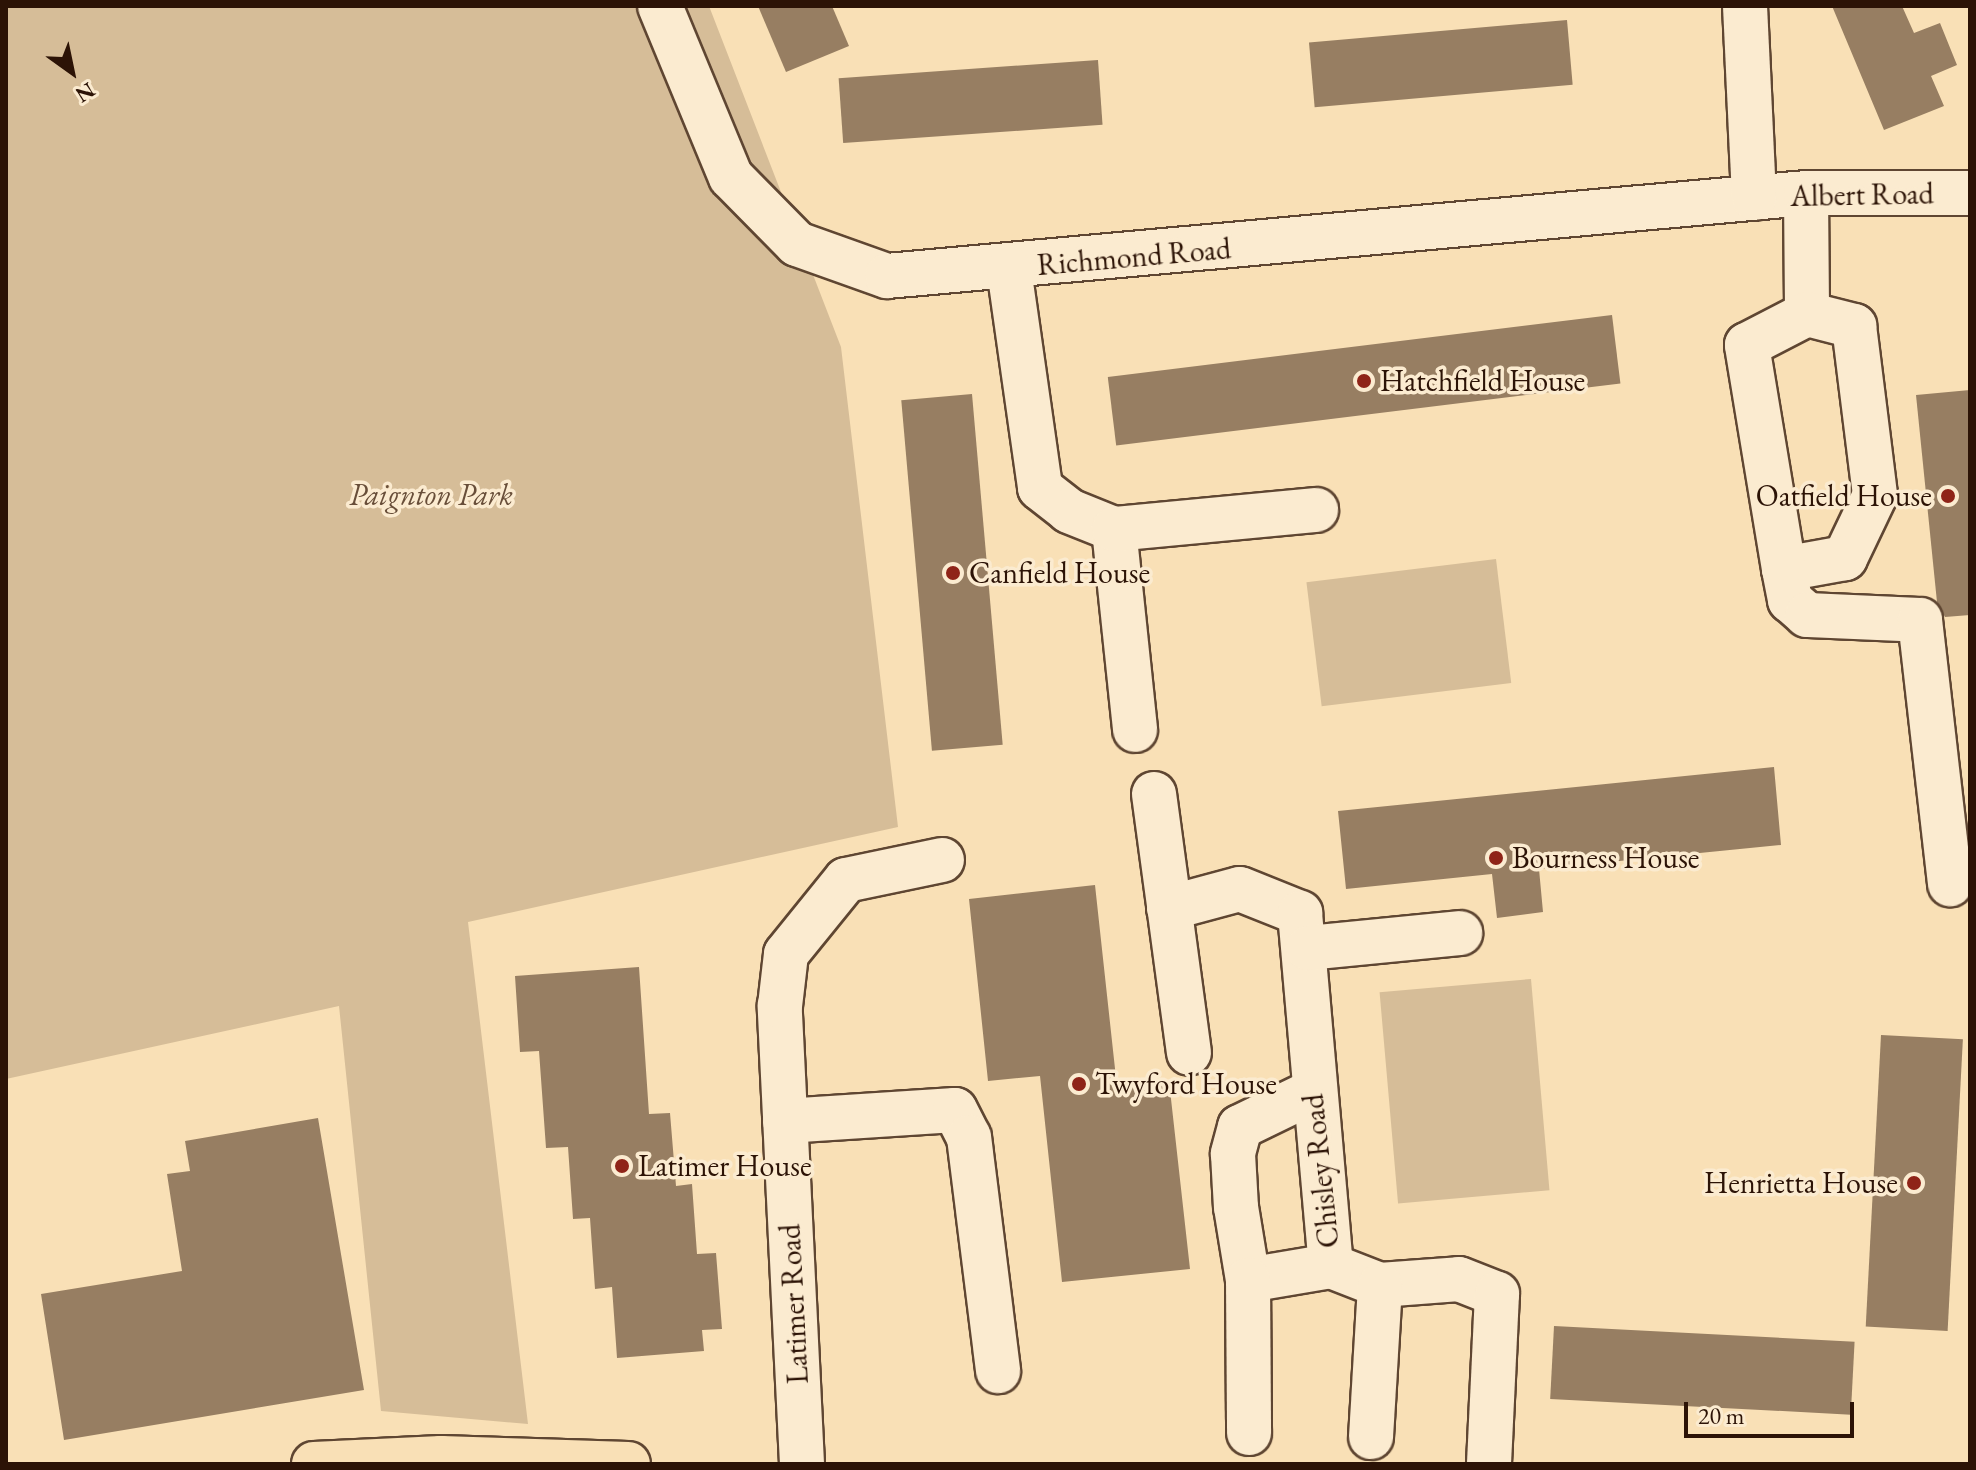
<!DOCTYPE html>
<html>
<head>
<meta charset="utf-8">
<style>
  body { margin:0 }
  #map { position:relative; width:1976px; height:1470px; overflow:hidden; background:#f9e0b6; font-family:"EB Garamond",serif }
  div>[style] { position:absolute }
  .green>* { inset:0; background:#d6bd98; transform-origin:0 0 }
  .building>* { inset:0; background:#977e62; transform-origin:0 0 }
  .roads { filter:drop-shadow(2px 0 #5f4632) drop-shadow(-2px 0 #5f4632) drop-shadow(0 2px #5f4632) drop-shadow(0 -2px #5f4632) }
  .minor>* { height:44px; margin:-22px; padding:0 22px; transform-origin:22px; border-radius:22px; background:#fbebd0 }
  .major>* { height:44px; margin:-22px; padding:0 22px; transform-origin:22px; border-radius:22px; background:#f9e0b6 }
  .dots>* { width:22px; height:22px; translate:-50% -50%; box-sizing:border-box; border:4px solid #fbebd0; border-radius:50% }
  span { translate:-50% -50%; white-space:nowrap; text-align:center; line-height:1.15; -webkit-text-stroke:7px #fbebd0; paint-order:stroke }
  .street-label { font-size:30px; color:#2c1306 }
  .poi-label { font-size:30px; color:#2c1306 }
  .left { translate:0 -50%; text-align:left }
  .right { translate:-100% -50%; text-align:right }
  .park-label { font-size:30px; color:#684e39; font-style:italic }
  .frame { position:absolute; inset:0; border:8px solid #2c1306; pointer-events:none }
  .north { position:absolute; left:32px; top:32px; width:80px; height:80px; -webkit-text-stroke:6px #fbebd0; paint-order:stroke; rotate:147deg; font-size:22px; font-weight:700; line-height:32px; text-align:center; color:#2c1306 }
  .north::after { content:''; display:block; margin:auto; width:28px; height:36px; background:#2c1306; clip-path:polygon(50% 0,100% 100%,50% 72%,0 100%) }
  .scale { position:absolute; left:1684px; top:1402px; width:170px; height:36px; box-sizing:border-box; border:4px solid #2c1306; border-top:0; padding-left:10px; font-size:24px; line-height:28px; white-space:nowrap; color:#2c1306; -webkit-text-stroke:6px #fbebd0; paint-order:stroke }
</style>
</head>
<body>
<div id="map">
  <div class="green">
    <i style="clip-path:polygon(6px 6px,709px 6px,841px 347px,898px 827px,468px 922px,528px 1424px,381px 1411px,339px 1006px,6px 1079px)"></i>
    <i style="left:1496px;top:559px;width:125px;height:191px;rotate:83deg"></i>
    <i style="left:1531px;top:979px;width:212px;height:152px;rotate:85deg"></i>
  </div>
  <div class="building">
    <i style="clip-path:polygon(758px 6px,832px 6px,849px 46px,786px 72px)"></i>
    <i style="clip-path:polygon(1832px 6px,1902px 6px,1914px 33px,1940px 23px,1957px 65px,1931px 76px,1944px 106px,1884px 130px)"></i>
    <i style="left:1567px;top:20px;width:65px;height:259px;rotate:85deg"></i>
    <i style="left:1098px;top:60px;width:65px;height:260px;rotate:86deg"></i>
    <i style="left:1612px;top:315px;width:69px;height:508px;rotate:83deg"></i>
    <i style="clip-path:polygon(1970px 390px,1970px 615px,1945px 617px,1937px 602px,1916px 395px)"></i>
    <i style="left:972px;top:394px;width:352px;height:71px;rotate:85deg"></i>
    <i style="clip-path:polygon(1774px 767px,1781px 845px,1539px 869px,1543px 912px,1497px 918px,1492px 874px,1346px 889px,1338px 811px)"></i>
    <i style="clip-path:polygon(1095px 885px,1117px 1087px,1169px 1081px,1190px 1269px,1062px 1282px,1040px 1076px,988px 1081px,969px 899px)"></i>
    <i style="clip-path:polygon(639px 967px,649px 1114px,670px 1113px,676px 1186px,692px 1184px,697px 1254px,716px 1253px,722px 1329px,702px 1330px,704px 1351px,617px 1358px,612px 1287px,595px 1289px,590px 1218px,573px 1219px,568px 1147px,546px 1148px,539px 1051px,520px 1052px,515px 976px)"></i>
    <i style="left:1881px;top:1035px;width:82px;height:292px;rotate:3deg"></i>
    <i style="clip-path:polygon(318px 1118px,364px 1390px,64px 1440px,41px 1294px,182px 1271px,167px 1174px,190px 1171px,185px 1141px)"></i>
    <i style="left:1554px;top:1326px;width:301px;height:73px;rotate:3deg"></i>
  </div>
  <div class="roads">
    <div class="minor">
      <i style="left:660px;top:6px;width:185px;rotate:67.5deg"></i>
      <i style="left:731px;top:177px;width:94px;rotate:45.4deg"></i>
      <i style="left:797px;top:244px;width:96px;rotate:19.6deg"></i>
      <i style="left:887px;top:276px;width:923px;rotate:-5.16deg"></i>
      <i style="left:1806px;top:193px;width:164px"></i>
      <i style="left:1745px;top:6px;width:192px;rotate:87.3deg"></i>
      <i style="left:1806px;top:193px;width:121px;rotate:89.5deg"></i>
      <i style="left:1807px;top:314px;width:49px;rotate:14.3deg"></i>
      <i style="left:1854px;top:326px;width:170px;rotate:82.9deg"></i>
      <i style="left:1875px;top:495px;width:70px;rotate:115.5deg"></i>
      <i style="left:1845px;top:558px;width:62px;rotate:169.8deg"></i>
      <i style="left:1784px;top:569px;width:227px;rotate:-99.4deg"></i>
      <i style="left:1747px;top:345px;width:68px;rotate:-27.3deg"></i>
      <i style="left:1009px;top:269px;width:221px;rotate:81.9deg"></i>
      <i style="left:1040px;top:488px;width:37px;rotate:38deg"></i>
      <i style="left:1069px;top:511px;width:48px;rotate:21.8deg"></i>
      <i style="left:1114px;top:529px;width:202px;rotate:84deg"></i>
      <i style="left:1114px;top:529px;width:203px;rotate:-5.4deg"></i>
      <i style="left:1784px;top:569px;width:32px;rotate:79deg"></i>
      <i style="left:1790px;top:600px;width:23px;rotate:41deg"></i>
      <i style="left:1807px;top:615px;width:113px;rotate:2.5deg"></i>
      <i style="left:1920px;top:620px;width:266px;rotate:83.5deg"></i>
      <i style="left:1154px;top:794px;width:261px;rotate:82.3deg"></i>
      <i style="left:1169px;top:908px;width:73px;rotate:-15deg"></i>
      <i style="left:1240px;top:889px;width:65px;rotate:21.8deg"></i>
      <i style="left:1300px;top:913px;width:354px;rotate:85deg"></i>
      <i style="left:1331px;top:1266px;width:53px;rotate:21.2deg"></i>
      <i style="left:1380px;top:1285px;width:79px;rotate:-4.3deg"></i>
      <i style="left:1459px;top:1279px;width:41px;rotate:21.5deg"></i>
      <i style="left:1497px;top:1294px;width:170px;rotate:92.7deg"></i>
      <i style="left:1308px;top:948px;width:153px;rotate:-5.6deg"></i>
      <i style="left:1312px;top:1092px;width:80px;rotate:154.1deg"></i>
      <i style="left:1240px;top:1127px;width:28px;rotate:105deg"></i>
      <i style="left:1233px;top:1154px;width:53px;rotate:86.8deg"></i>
      <i style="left:1236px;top:1207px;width:74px;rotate:80.7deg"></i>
      <i style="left:1248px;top:1280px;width:84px;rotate:-9.6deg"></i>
      <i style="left:785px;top:1121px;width:170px;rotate:-3.7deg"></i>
      <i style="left:955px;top:1110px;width:30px;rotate:63deg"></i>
      <i style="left:969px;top:1137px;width:236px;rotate:82.9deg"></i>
      <i style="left:1248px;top:1280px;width:153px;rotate:89.6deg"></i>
      <i style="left:1371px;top:1437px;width:152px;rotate:-86.6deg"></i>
      <i style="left:802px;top:1464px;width:459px;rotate:-92.8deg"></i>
      <i style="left:780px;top:1006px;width:52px;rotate:-83.4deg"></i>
      <i style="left:786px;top:954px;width:95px;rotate:-51deg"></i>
      <i style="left:846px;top:880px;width:98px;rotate:-11.8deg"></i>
    </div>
    <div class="major">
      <i style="left:314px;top:1464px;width:127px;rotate:-2.7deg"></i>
      <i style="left:441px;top:1458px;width:187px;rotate:1.8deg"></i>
    </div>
  </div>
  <div class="dots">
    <i style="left:1364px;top:381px;background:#8f2418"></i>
    <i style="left:1948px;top:496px;background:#8f2418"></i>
    <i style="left:953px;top:573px;background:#8f2418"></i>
    <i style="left:1496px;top:858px;background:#8f2418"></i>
    <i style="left:1079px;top:1084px;background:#8f2418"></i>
    <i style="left:622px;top:1166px;background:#8f2418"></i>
    <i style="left:1914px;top:1183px;background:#8f2418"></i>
  </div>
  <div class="street-label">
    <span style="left:1862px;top:195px;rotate:-1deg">Albert Road</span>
    <span style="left:1134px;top:257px;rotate:-5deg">Richmond Road</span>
    <span style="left:1321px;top:1171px;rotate:-96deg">Chisley Road</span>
    <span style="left:794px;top:1304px;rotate:-93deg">Latimer Road</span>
  </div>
  <div class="poi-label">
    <span class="left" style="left:1380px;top:381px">Hatchfield House</span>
    <span class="right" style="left:1932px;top:496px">Oatfield House</span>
    <span class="left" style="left:969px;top:573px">Canfield House</span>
    <span class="left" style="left:1512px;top:858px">Bourness House</span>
    <span class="left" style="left:1095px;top:1084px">Twyford House</span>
    <span class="left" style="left:638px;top:1166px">Latimer House</span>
    <span class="right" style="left:1898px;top:1183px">Henrietta House</span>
  </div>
  <div class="park-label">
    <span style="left:431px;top:495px">Paignton Park</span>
  </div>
  <div class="frame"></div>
  <div class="north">N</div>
  <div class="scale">20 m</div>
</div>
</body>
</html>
